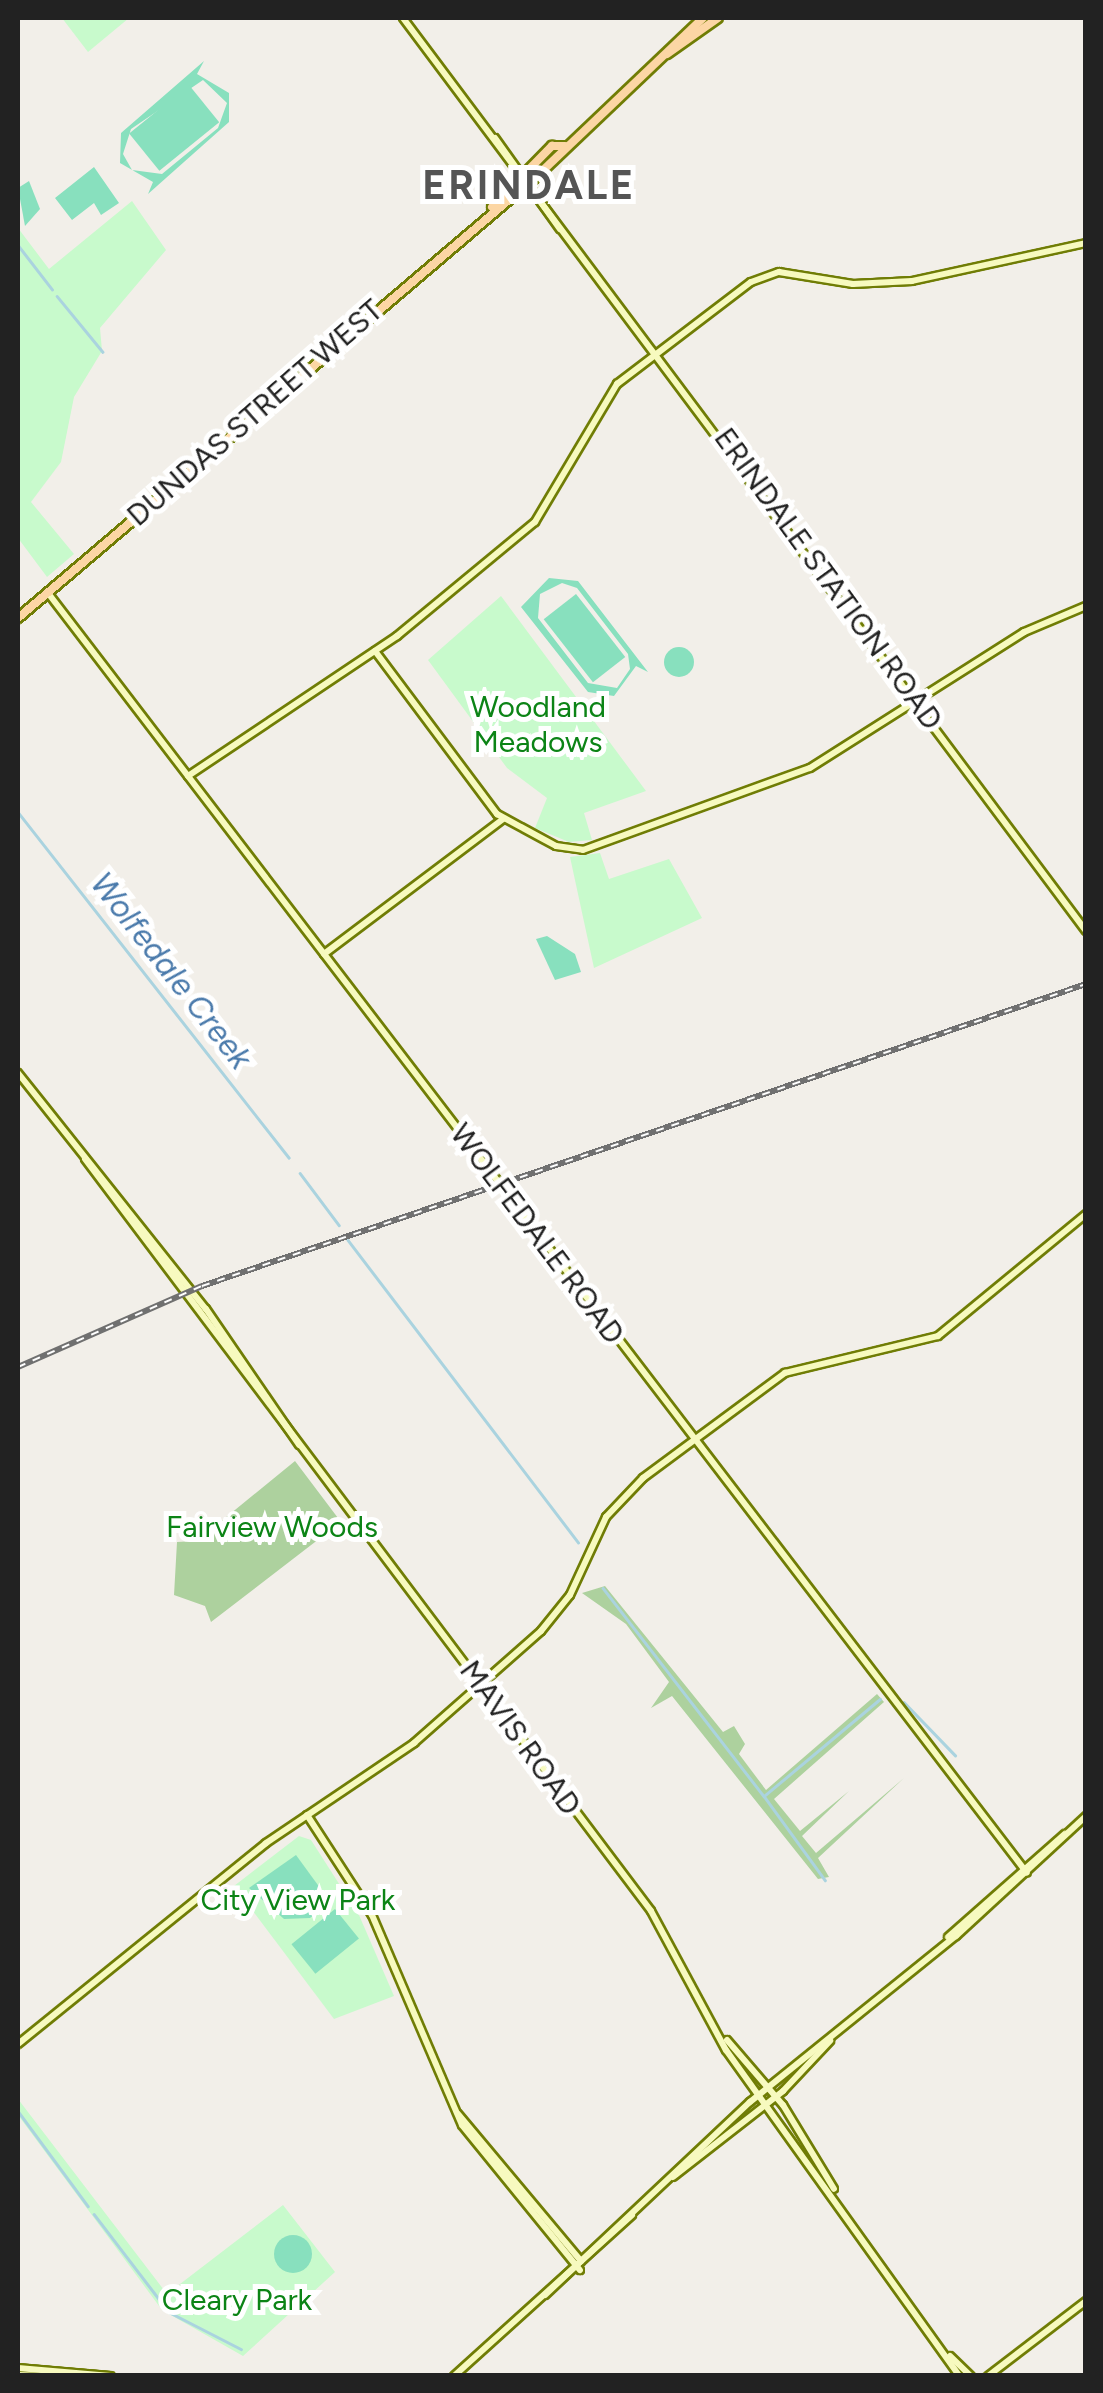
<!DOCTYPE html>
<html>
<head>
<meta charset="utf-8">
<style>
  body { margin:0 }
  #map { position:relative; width:1103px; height:2393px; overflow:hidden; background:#f2efe9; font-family:Figtree,sans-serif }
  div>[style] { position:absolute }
  .forest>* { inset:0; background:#add19e }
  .park>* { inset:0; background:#c8facc }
  .pitch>* { inset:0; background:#88e0be; transform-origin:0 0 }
  .round { border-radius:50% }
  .stream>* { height:2.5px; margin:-1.25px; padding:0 1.25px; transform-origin:1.25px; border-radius:1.25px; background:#aad3df }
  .roads { filter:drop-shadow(2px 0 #707d05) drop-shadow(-2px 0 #707d05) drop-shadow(0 2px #707d05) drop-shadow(0 -2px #707d05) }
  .secondary>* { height:6px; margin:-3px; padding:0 3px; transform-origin:3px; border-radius:3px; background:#f7fabf }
  .primary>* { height:8px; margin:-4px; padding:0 4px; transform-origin:4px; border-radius:4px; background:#fcd6a4 }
  .rail>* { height:6px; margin-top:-3px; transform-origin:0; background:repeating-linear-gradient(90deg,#fff 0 8px,#707070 0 16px); box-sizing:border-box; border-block:2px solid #707070 }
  span { translate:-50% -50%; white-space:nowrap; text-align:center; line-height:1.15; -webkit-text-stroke:10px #fff; paint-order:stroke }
  .street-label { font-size:30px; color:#222 }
  .park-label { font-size:30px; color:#0c8416 }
  .water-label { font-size:32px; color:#4a7aab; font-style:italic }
  .district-label { font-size:40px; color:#555; font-weight:700; letter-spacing:2.5px }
  .frame { position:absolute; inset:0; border:20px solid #222; pointer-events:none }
</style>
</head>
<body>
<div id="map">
  <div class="forest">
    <i style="clip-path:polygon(295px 1461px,341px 1522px,211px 1622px,205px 1606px,174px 1595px,177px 1542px,197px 1541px)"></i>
    <i style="clip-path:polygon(605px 1586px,723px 1732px,734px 1726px,745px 1744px,739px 1754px,766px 1790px,877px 1694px,884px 1702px,774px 1799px,800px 1831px,849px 1791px,802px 1836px,816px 1853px,904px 1778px,818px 1858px,829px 1877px,818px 1879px,672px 1696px,651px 1708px,669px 1682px,626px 1624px,582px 1593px)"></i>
  </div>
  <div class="park">
    <i style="clip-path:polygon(62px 18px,129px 18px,88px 52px)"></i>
    <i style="clip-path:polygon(132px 201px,166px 250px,100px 328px,102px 351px,74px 397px,61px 462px,31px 502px,74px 554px,47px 577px,18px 538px,18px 228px,49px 269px)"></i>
    <i style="clip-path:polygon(501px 596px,646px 791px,584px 813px,592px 840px,569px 842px,535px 828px,547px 798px,507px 768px,428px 660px)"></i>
    <i style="clip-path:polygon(600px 853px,609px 879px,669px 859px,702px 918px,594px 968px,570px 857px)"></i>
    <i style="clip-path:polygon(299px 1836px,311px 1840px,359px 1915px,394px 1996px,334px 2019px,234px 1886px)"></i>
    <i style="clip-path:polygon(18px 2099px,167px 2294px,283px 2205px,335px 2272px,243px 2356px,162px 2310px,18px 2115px)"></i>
  </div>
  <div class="pitch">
    <i style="clip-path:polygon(evenodd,204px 61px,197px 74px,229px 93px,229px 122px,148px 194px,153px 182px,120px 163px,121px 133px,204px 61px,203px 80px,227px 103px,218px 128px,162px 174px,132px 170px,123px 154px,131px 129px,203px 80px)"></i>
    <i style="left:189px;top:85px;width:48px;height:77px;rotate:51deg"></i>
    <i style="clip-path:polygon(94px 167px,119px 203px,101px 215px,94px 203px,72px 220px,55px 198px)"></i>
    <i style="clip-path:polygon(29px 181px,40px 209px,25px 226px,18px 188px)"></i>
    <i style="clip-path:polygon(evenodd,549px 578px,578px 581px,648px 672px,636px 666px,614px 696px,588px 692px,521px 607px,549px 578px,562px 583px,577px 588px,628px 654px,630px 669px,617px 688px,588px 683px,538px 618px,540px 594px,562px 583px)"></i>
    <i style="left:576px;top:594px;width:80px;height:41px;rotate:52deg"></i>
    <i class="round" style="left:664px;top:647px;width:30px;height:30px"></i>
    <i style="clip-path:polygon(547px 936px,575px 954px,581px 972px,555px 980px,536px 939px)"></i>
    <i style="clip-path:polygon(296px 1855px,331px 1903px,310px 1918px,284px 1919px,249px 1888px)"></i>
    <i style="left:335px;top:1909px;width:38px;height:56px;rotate:51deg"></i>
    <i class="round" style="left:274px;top:2235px;width:38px;height:38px"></i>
  </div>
  <div class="stream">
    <i style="left:18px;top:245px;width:56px;rotate:52.3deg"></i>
    <i style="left:57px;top:296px;width:72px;rotate:50.6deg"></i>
    <i style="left:18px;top:812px;width:439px;rotate:51.9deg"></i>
    <i style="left:300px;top:1173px;width:65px;rotate:53.1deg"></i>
    <i style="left:348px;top:1240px;width:380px;rotate:52.7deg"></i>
    <i style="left:603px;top:1588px;width:263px;rotate:52.3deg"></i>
    <i style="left:764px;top:1796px;width:151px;rotate:-39.9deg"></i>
    <i style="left:904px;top:1702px;width:74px;rotate:46.1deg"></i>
    <i style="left:764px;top:1796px;width:104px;rotate:54deg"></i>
    <i style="left:18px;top:2111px;width:118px;rotate:53.6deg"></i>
    <i style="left:94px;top:2214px;width:123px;rotate:52.6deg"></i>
    <i style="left:169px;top:2312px;width:81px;rotate:27.2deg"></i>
  </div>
  <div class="roads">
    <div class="secondary">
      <i style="left:403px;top:18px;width:1140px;rotate:53.2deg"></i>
      <i style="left:495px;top:138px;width:112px;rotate:54.5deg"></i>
      <i style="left:48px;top:593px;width:1611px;rotate:52.59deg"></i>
      <i style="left:375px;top:651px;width:204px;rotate:53.2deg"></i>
      <i style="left:497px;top:814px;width:67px;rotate:28.5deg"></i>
      <i style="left:556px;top:846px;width:27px;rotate:8deg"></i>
      <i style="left:583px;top:850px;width:241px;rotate:-19.9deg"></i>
      <i style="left:810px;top:768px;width:254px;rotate:-32.4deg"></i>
      <i style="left:1024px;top:632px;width:67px;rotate:-22.8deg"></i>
      <i style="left:188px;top:776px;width:252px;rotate:-33.8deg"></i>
      <i style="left:397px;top:636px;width:179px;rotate:-39.6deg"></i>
      <i style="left:535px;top:522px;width:161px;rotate:-59.3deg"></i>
      <i style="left:617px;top:384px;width:168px;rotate:-37.3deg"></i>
      <i style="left:751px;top:282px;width:30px;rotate:-20deg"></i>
      <i style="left:779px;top:272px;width:75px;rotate:9.2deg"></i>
      <i style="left:853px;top:284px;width:59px;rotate:-2.9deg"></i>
      <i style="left:912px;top:281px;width:178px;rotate:-12.3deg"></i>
      <i style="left:324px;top:954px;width:224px;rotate:-37deg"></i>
      <i style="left:18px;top:1073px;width:302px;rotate:51.5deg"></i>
      <i style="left:206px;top:1309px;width:165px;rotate:55.6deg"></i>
      <i style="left:85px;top:1159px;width:941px;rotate:53.03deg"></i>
      <i style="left:651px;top:1911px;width:158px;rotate:61.7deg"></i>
      <i style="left:726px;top:2050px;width:401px;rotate:54.4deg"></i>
      <i style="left:307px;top:1815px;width:119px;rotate:57deg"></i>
      <i style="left:372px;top:1915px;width:228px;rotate:66.8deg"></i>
      <i style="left:462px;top:2125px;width:187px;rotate:50.9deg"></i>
      <i style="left:948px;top:1937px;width:156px;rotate:-41.4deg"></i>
      <i style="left:727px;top:2040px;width:86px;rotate:49.3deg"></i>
      <i style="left:783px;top:2105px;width:98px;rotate:58.7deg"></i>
      <i style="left:18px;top:2044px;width:319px;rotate:-39deg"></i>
      <i style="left:266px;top:1843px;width:179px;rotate:-34deg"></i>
      <i style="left:414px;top:1743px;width:169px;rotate:-41.4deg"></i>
      <i style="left:541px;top:1631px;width:46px;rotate:-51.1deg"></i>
      <i style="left:570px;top:1595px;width:86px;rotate:-65.2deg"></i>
      <i style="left:606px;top:1517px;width:54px;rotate:-46.5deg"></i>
      <i style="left:643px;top:1478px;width:177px;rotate:-36.5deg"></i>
      <i style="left:785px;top:1373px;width:157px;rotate:-13.6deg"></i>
      <i style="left:938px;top:1336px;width:192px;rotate:-39.5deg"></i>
      <i style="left:458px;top:2114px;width:192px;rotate:50.1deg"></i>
      <i style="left:673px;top:2177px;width:140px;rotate:-38deg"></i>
      <i style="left:783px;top:2091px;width:69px;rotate:-46.8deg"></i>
      <i style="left:545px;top:2295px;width:282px;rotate:-43.3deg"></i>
      <i style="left:750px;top:2102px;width:265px;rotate:-38.9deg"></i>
      <i style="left:956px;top:1936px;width:177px;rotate:-42.7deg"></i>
      <i style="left:950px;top:2356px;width:29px;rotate:44deg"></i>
      <i style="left:18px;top:2368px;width:93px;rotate:4.9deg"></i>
      <i style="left:18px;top:2375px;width:26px;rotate:2deg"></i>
      <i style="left:454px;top:2376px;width:240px;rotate:-42.1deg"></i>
      <i style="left:988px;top:2376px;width:123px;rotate:-37.4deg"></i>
    </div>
    <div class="primary">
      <i style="left:667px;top:54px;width:62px;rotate:-35.2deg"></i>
      <i style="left:492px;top:207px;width:86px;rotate:-45.5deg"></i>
      <i style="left:552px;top:146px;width:13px"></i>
      <i style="left:18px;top:618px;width:682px;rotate:-40.42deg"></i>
      <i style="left:537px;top:176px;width:229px;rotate:-43.6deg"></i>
    </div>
  </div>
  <div class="rail">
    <i style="left:18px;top:1367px;width:201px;rotate:-23.8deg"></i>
    <i style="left:202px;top:1286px;width:934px;rotate:-18.86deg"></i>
  </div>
  <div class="street-label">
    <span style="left:255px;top:413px;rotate:-41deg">DUNDAS STREET WEST</span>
    <span style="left:828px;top:579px;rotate:54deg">ERINDALE STATION ROAD</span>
    <span style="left:537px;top:1234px;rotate:53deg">WOLFEDALE ROAD</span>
    <span style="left:520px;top:1738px;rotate:54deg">MAVIS ROAD</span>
  </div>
  <div class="park-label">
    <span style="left:538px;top:724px">Woodland<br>Meadows</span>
    <span style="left:272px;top:1527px">Fairview Woods</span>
    <span style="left:298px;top:1900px">City View Park</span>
    <span style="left:237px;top:2300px">Cleary Park</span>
  </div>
  <div class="water-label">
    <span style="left:171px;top:971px;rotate:52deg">Wolfedale Creek</span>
  </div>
  <div class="district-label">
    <span style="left:529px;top:185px">ERINDALE</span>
  </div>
  <div class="frame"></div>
</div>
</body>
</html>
